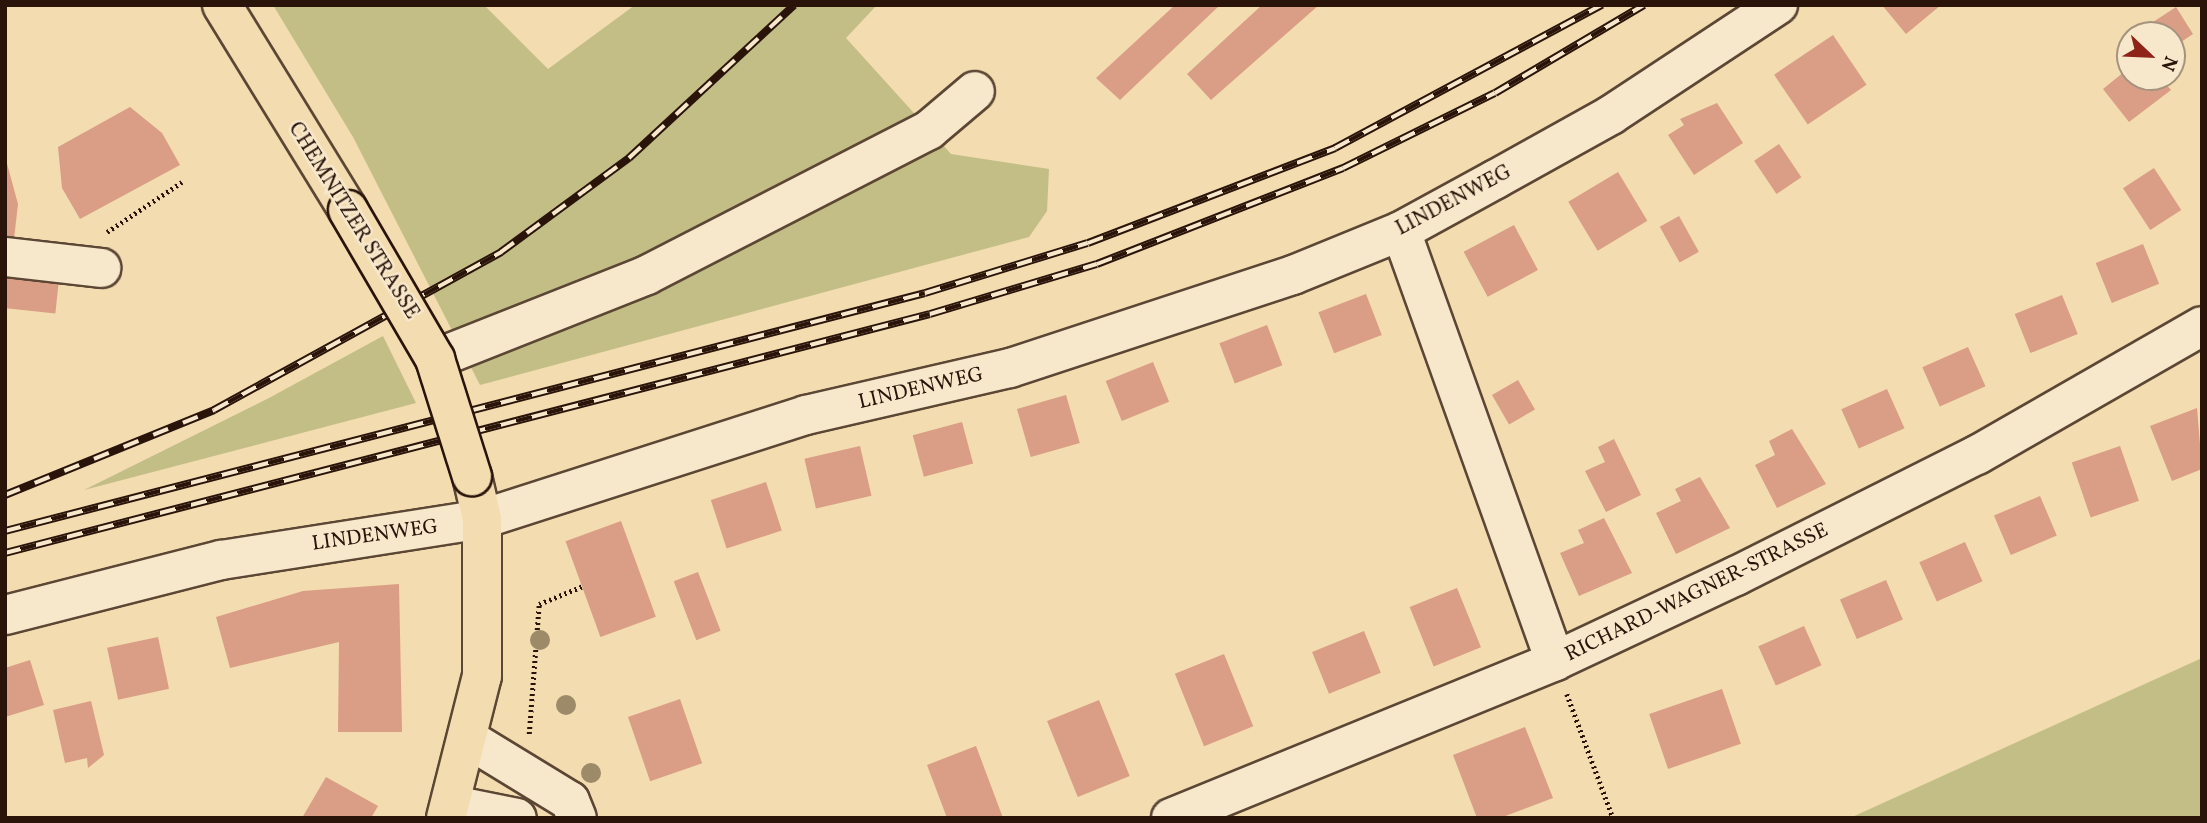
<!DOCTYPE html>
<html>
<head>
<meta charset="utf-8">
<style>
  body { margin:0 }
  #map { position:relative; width:2207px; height:823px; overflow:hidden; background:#f2dcb0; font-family:Vollkorn,serif }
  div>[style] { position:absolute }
  .green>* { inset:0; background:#c3be86 }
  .building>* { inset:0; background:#da9d85; transform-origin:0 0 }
  .path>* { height:4.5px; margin-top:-2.25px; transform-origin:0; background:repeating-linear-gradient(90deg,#2a140a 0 2px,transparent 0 5.5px) }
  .roads { filter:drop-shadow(2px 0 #5c4634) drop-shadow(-2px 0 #5c4634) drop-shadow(0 2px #5c4634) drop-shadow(0 -2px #5c4634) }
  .minor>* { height:38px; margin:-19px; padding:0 19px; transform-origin:19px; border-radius:19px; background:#f7e8cc }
  .major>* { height:38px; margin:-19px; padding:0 19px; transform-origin:19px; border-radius:19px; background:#f2dcb0 }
  .rail>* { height:8px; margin-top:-4px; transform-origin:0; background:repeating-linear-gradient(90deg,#f7e8cc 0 16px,#2a140a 0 32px); box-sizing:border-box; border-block:2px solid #2a140a }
  .bridges { filter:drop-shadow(2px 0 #2a140a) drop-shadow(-2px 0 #2a140a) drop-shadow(0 2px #2a140a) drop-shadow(0 -2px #2a140a) }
  .major-bridge>* { height:38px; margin:-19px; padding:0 19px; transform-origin:19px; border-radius:19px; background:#f2dcb0 }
  .trees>* { width:20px; height:20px; margin:-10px; border-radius:50%; background:#9d8a69 }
  span { translate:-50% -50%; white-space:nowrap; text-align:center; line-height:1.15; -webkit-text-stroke:5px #f7e8cc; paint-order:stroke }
  .street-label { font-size:21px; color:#2a140a }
  .frame { position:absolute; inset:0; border:7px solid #2a140a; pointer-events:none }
  .north { position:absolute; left:2116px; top:21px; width:70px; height:70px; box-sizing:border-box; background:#f7e8cc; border:2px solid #a5937e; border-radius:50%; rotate:113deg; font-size:19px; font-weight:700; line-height:28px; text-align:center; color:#2a140a }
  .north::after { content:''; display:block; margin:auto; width:24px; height:32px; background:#8f2418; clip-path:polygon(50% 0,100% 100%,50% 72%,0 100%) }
</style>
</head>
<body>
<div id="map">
  <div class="green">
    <i style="clip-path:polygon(273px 5px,484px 5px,548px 69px,635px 5px,877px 5px,846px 38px,951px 154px,1049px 169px,1047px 211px,1029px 237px,480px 385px,353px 137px)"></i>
    <i style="clip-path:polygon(383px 336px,416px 403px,84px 490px,269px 398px)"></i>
    <i style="clip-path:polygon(2202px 658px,2202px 818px,1850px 818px)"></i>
  </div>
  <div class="building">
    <i style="clip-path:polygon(1175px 5px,1220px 5px,1120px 100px,1096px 78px)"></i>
    <i style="clip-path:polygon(1262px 5px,1319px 5px,1211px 100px,1187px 74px)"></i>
    <i style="clip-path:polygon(1882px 5px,1941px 5px,1906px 34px)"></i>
    <i style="clip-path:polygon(2176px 7px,2193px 34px,2172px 48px,2172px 35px,2157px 35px,2150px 24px)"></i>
    <i style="left:1833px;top:35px;width:60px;height:71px;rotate:56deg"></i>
    <i style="clip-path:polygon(2130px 67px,2130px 77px,2160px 77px,2171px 90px,2129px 122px,2103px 89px)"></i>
    <i style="clip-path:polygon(1717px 103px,1743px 143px,1694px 175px,1668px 135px,1684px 125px,1680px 119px)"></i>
    <i style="clip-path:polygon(130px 107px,162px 133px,180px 165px,80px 219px,62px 188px,58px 147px)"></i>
    <i style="left:1779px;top:144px;width:40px;height:30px;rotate:56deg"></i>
    <i style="clip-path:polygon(6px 160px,18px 204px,14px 239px,5px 238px)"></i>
    <i style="left:2154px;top:168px;width:50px;height:37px;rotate:57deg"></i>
    <i style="left:1618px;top:172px;width:57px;height:58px;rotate:59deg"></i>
    <i style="left:1679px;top:216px;width:41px;height:22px;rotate:61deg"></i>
    <i style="left:1514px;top:225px;width:51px;height:57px;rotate:62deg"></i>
    <i style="left:2143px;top:244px;width:43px;height:51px;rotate:68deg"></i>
    <i style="left:5px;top:276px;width:54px;height:32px;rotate:6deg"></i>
    <i style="left:1366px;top:294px;width:44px;height:51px;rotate:69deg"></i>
    <i style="left:2062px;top:295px;width:42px;height:51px;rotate:68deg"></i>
    <i style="left:1267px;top:325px;width:43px;height:51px;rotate:69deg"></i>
    <i style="left:1968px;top:347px;width:43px;height:50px;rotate:66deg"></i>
    <i style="left:1153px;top:362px;width:43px;height:51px;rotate:68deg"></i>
    <i style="left:1518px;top:380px;width:34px;height:30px;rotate:60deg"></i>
    <i style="left:1887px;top:389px;width:43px;height:50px;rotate:66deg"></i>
    <i style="left:1066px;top:395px;width:50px;height:51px;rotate:74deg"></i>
    <i style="clip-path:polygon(2197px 408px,2202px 469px,2172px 481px,2150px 426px)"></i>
    <i style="left:962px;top:422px;width:43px;height:51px;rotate:75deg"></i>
    <i style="clip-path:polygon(1792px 429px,1826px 484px,1777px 508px,1755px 465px,1775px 455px,1769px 441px)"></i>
    <i style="clip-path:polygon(1614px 439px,1641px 495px,1606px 512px,1585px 471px,1605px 462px,1598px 447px)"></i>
    <i style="left:860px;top:446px;width:51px;height:57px;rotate:77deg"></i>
    <i style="left:2120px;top:446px;width:58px;height:51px;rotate:71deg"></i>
    <i style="clip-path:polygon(1700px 477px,1730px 528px,1676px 554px,1656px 513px,1681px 501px,1675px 489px)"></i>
    <i style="left:766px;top:482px;width:51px;height:58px;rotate:72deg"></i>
    <i style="left:2040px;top:496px;width:43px;height:50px;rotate:67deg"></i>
    <i style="clip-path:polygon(1604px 518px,1632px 573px,1579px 596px,1560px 553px,1584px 543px,1578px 530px)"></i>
    <i style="left:621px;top:521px;width:102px;height:59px;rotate:70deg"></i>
    <i style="left:1965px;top:542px;width:43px;height:50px;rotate:66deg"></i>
    <i style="left:698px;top:572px;width:63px;height:26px;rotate:69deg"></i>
    <i style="left:1886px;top:580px;width:43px;height:50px;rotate:67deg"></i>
    <i style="clip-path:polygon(399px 584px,402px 732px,338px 732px,339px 642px,230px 668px,216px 617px,303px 591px)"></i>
    <i style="left:1457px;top:588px;width:64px;height:51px;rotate:68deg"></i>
    <i style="left:1804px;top:626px;width:43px;height:50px;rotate:66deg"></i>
    <i style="left:1364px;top:631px;width:45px;height:56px;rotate:68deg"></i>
    <i style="left:158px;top:637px;width:53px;height:52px;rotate:78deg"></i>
    <i style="left:1224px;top:654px;width:78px;height:53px;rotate:68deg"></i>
    <i style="clip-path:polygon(30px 660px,44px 705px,5px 717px,5px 668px)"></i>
    <i style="left:1722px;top:689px;width:58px;height:77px;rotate:71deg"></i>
    <i style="left:680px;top:699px;width:68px;height:55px;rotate:71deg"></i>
    <i style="left:1099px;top:700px;width:82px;height:56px;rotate:68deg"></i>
    <i style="clip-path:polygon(91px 701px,104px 755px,88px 768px,87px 758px,65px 763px,53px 710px)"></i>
    <i style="clip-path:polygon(1525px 727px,1553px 798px,1500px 818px,1477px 818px,1453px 755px)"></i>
    <i style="clip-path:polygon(976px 746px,1003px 818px,947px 818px,927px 765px)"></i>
    <i style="clip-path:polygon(326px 777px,378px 806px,371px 818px,302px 818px)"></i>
  </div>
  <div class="path">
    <i style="left:107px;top:232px;width:90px;rotate:-33.7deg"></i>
    <i style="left:1567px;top:694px;width:132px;rotate:69.6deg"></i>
    <i style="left:529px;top:734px;width:130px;rotate:-85.6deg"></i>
    <i style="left:539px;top:604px;width:48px;rotate:-22.2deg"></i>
  </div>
  <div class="roads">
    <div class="minor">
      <i style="left:1401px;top:231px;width:457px;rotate:70.3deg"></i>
      <i style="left:5px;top:257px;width:97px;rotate:6.5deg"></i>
      <i style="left:435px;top:359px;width:228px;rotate:-21.6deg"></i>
      <i style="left:647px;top:275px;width:317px;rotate:-27.2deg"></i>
      <i style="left:929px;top:130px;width:60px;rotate:-40.3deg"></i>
      <i style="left:5px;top:615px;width:223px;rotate:-14.3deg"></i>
      <i style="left:221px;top:560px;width:264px;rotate:-8.9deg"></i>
      <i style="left:482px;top:519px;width:340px;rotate:-17.8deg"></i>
      <i style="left:806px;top:415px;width:209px;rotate:-13deg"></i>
      <i style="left:1010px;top:368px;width:298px;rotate:-18.2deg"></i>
      <i style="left:1293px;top:275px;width:117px;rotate:-22.2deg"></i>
      <i style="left:1401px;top:231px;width:108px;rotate:-28.7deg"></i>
      <i style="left:1496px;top:179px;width:132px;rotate:-29.1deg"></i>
      <i style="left:1611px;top:115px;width:200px;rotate:-33.4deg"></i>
      <i style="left:470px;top:740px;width:117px;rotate:31.4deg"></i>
      <i style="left:570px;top:801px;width:18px;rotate:68deg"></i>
      <i style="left:452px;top:805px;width:66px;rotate:11.3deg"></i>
      <i style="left:1171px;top:818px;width:415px;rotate:-22.2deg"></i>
      <i style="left:1555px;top:661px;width:200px;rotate:-25.2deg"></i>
      <i style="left:1736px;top:576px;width:270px;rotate:-26.7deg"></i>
      <i style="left:1977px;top:455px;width:259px;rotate:-29.8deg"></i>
    </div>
    <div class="major">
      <i style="left:222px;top:5px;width:241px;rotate:58.4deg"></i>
      <i style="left:446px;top:818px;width:146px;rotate:-75.8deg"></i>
      <i style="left:482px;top:676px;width:157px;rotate:-90deg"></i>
      <i style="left:482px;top:519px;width:44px;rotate:-103.1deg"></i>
    </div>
  </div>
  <div class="rail">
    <i style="left:5px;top:495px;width:226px;rotate:-22.1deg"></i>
    <i style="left:214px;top:410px;width:328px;rotate:-28.8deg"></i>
    <i style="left:501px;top:252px;width:159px;rotate:-36.3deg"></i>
    <i style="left:629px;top:158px;width:225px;rotate:-42.8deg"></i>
    <i style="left:5px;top:531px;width:950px;rotate:-14.5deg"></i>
    <i style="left:925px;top:293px;width:170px;rotate:-17.1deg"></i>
    <i style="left:1088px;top:243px;width:265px;rotate:-21deg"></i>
    <i style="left:1335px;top:148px;width:303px;rotate:-28.2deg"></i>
    <i style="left:5px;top:553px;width:955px;rotate:-14.49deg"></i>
    <i style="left:930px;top:314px;width:174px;rotate:-16.7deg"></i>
    <i style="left:1097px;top:264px;width:264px;rotate:-21.3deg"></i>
    <i style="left:1343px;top:168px;width:169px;rotate:-26.3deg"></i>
    <i style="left:1495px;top:93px;width:173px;rotate:-30.6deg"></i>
  </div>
  <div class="bridges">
    <div class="major-bridge">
      <i style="left:348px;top:210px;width:173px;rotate:59.7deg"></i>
      <i style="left:435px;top:359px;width:123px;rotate:72.5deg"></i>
    </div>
  </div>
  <div class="trees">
    <i style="left:540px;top:640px"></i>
    <i style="left:566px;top:705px"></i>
    <i style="left:591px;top:773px"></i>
  </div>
  <div class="street-label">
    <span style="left:1454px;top:201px;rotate:-28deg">LINDENWEG</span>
    <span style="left:353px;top:221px;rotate:58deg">CHEMNITZER STRASSE</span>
    <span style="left:921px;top:389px;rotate:-13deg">LINDENWEG</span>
    <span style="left:375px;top:536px;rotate:-8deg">LINDENWEG</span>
    <span style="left:1697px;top:593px;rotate:-26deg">RICHARD-WAGNER-STRASSE</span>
  </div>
  <div class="frame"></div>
  <div class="north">N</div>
</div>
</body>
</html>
